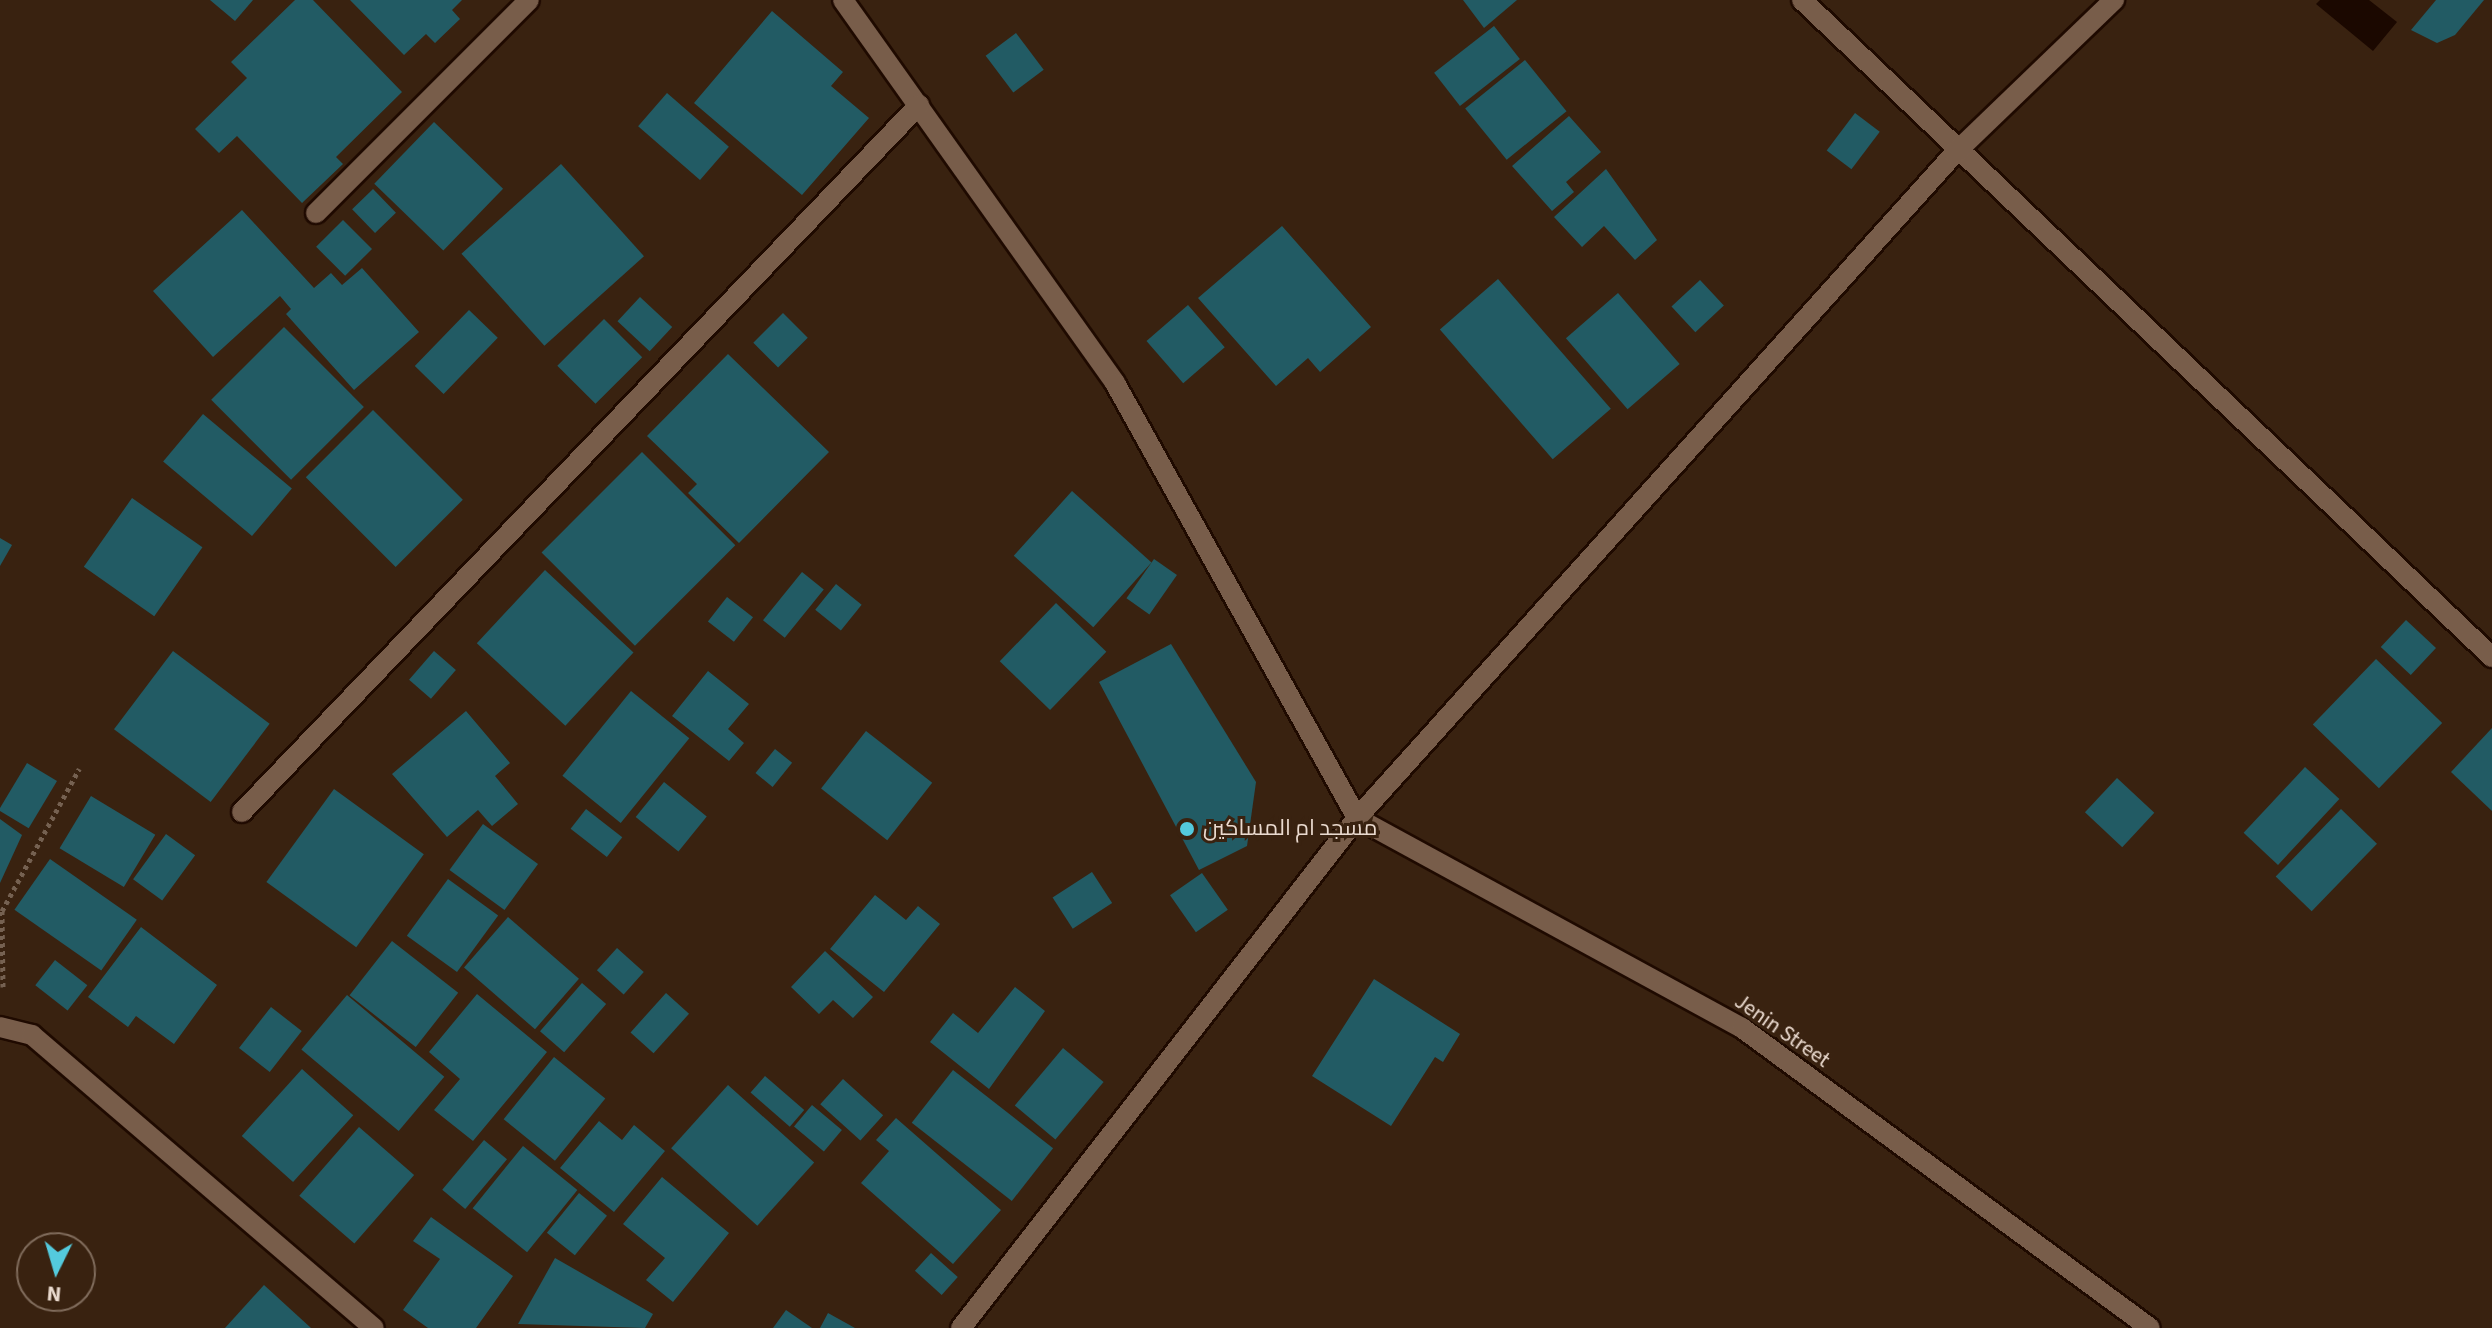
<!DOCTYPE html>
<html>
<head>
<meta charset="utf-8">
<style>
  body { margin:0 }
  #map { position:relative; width:2492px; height:1328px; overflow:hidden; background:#392210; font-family:"Source Sans 3",Cairo,sans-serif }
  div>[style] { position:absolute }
  .water>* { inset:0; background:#1b0800 }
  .building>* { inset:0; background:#225b64; transform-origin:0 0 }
  .path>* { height:5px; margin-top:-2.5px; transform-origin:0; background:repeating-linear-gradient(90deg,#756151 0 4px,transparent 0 8px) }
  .roads { filter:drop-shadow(2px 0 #1f0a00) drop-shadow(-2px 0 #1f0a00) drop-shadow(0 2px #1f0a00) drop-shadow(0 -2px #1f0a00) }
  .street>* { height:20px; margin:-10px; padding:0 10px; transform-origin:10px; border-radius:10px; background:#785d4a }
  .secondary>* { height:20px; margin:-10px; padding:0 10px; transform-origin:10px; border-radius:10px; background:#785d4a }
  .dots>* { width:22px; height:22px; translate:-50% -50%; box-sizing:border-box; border:4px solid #392210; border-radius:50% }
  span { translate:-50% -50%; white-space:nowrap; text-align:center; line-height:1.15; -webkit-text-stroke:6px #392210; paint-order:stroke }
  .poi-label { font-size:22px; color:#eadacf }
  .left { translate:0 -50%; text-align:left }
  .street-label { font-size:22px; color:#eadacf }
  .north { position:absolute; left:16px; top:1232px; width:80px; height:80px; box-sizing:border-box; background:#392210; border:2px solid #806c5c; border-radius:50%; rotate:185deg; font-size:22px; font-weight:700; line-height:32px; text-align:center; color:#eadacf }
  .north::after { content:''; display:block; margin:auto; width:28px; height:36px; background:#54cadd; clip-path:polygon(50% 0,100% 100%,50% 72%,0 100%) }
</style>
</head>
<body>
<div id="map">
  <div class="water">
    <i style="clip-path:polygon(2320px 0,2369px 0,2397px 22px,2373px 51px,2316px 4px)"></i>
  </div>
  <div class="building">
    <i style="clip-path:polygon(210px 0,253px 0,235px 21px)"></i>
    <i style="clip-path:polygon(295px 0,313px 0,402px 92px,336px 157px,343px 164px,302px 203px,237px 136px,219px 153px,195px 129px,247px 78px,231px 62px)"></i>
    <i style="clip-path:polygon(350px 0,462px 0,452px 10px,460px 19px,435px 43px,426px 34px,404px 55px)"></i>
    <i style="clip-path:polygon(1463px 0,1517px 0,1484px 28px)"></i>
    <i style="clip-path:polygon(2436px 0,2484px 0,2455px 35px,2437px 43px,2411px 30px)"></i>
    <i style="clip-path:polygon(772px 11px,843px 72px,831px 86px,869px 118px,802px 195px,694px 103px)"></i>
    <i style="left:1494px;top:26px;width:42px;height:76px;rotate:52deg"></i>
    <i style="left:1016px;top:33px;width:46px;height:38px;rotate:53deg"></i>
    <i style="left:1525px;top:60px;width:66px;height:77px;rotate:51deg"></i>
    <i style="left:667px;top:93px;width:82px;height:44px;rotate:41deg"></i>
    <i style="left:1855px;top:113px;width:31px;height:47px;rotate:37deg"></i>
    <i style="clip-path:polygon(1569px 116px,1601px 152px,1566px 182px,1574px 192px,1552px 211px,1512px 166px)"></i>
    <i style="left:434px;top:122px;width:96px;height:86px;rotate:44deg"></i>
    <i style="left:561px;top:164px;width:124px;height:134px;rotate:48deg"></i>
    <i style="clip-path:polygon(1606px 169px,1657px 240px,1635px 260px,1604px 226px,1582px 247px,1554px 217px)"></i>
    <i style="left:373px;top:189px;width:33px;height:29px;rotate:46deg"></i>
    <i style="clip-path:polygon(242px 210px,314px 288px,331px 273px,342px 285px,362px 268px,419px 332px,354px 390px,286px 314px,291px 309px,280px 296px,213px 357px,153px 291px)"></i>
    <i style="left:343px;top:220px;width:41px;height:38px;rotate:45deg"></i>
    <i style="clip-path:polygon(1282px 226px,1371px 327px,1320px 372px,1308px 358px,1276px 386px,1198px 298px)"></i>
    <i style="left:1498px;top:279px;width:172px;height:77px;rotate:49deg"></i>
    <i style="left:1700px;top:280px;width:35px;height:39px;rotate:47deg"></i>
    <i style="left:1618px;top:293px;width:94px;height:69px;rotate:49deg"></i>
    <i style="left:640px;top:297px;width:44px;height:33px;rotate:43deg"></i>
    <i style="left:1188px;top:305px;width:56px;height:55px;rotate:49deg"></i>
    <i style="left:469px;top:310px;width:40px;height:78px;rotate:44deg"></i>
    <i style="left:783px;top:313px;width:35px;height:42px;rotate:45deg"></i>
    <i style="left:604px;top:319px;width:54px;height:66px;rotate:45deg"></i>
    <i style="left:284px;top:327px;width:113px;height:103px;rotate:45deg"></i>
    <i style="clip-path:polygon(728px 354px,829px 452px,739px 543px,688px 493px,697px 484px,647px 436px)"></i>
    <i style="left:373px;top:410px;width:127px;height:95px;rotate:45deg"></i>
    <i style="left:203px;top:414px;width:116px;height:62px;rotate:40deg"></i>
    <i style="left:642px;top:452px;width:132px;height:142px;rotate:45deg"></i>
    <i style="left:1072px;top:491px;width:107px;height:87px;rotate:42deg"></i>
    <i style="left:132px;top:498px;width:86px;height:84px;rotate:35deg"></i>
    <i style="clip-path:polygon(0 538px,12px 545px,0 566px)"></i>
    <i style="left:1154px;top:559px;width:28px;height:48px;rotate:35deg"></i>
    <i style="left:545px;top:570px;width:121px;height:100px;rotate:43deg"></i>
    <i style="left:802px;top:572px;width:28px;height:62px;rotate:39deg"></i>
    <i style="left:836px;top:584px;width:33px;height:33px;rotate:39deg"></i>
    <i style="left:727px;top:597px;width:33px;height:31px;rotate:38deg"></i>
    <i style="left:1056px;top:603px;width:70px;height:81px;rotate:44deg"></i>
    <i style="left:2406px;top:620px;width:41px;height:37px;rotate:43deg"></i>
    <i style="clip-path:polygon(1171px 644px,1256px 782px,1247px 846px,1199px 870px,1099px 682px)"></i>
    <i style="left:173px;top:651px;width:121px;height:98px;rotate:37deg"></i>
    <i style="left:434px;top:651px;width:29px;height:38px;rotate:41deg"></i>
    <i style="left:2376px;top:659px;width:92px;height:91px;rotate:44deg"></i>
    <i style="clip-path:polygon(708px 671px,749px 704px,728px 729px,744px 743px,729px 761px,672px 716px)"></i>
    <i style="left:631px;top:691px;width:75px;height:109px;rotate:39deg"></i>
    <i style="clip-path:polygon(466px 711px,510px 763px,495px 776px,518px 804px,492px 826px,478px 810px,447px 837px,392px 774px)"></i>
    <i style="clip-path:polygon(2492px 728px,2492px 811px,2451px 772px)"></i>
    <i style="left:866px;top:731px;width:84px;height:73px;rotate:38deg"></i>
    <i style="left:775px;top:749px;width:22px;height:31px;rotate:39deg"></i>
    <i style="left:27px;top:763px;width:35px;height:55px;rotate:31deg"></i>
    <i style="left:2305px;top:767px;width:47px;height:90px;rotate:43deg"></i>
    <i style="left:2117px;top:778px;width:51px;height:47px;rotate:43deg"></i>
    <i style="left:664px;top:782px;width:55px;height:45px;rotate:39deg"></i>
    <i style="left:334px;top:789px;width:111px;height:115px;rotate:36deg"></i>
    <i style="left:91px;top:796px;width:75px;height:61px;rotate:31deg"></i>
    <i style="left:586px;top:809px;width:46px;height:25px;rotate:38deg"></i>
    <i style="left:2341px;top:809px;width:50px;height:94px;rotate:44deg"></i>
    <i style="clip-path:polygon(0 819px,22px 835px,0 883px)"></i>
    <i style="left:483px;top:824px;width:68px;height:57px;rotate:36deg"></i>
    <i style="left:166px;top:834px;width:36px;height:56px;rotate:36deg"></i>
    <i style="left:50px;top:859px;width:106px;height:62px;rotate:35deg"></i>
    <i style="left:1092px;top:872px;width:37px;height:47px;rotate:57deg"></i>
    <i style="left:1202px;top:873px;width:45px;height:39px;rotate:55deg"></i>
    <i style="left:448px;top:879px;width:62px;height:70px;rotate:36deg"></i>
    <i style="clip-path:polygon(875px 895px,906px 920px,918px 906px,940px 924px,884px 992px,830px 949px)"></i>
    <i style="left:508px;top:917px;width:94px;height:67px;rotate:41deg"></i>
    <i style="clip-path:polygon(141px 927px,217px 985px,174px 1044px,136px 1016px,128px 1027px,88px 997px)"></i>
    <i style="left:392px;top:941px;width:84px;height:69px;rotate:38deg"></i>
    <i style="left:617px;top:948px;width:36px;height:30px;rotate:42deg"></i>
    <i style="clip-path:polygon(825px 951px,873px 997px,853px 1018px,833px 1000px,819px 1014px,791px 987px)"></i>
    <i style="left:55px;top:960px;width:41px;height:32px;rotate:38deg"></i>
    <i style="clip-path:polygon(1374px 979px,1460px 1034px,1443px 1062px,1435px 1057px,1391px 1126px,1312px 1076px)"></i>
    <i style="left:582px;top:983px;width:32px;height:64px;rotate:41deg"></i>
    <i style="clip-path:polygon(1015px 987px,1045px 1011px,989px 1089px,930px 1042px,953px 1013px,978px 1033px)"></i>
    <i style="left:666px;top:993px;width:31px;height:53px;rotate:42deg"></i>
    <i style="clip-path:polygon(477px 994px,547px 1052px,473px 1141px,434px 1110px,460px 1079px,429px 1052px)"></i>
    <i style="left:347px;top:995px;width:127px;height:71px;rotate:40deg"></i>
    <i style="left:271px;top:1007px;width:39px;height:52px;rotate:38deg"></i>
    <i style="left:1063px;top:1048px;width:53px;height:75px;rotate:40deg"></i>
    <i style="left:554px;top:1057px;width:66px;height:80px;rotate:39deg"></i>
    <i style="left:302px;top:1069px;width:69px;height:90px;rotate:42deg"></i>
    <i style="left:953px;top:1070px;width:127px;height:67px;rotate:38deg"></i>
    <i style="left:765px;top:1076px;width:52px;height:22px;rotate:41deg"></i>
    <i style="left:843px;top:1079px;width:54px;height:34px;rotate:42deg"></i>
    <i style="left:728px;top:1085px;width:116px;height:85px;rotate:42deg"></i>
    <i style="left:812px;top:1105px;width:39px;height:28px;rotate:40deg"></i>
    <i style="clip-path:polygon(896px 1118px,1001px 1210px,953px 1264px,861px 1183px,889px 1151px,876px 1140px)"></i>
    <i style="clip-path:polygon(599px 1121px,622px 1140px,634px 1125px,665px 1151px,614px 1212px,560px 1168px)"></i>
    <i style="left:359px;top:1127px;width:73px;height:91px;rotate:41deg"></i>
    <i style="left:484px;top:1140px;width:30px;height:65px;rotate:40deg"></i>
    <i style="left:523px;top:1146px;width:70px;height:80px;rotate:39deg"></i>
    <i style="clip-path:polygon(662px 1177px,729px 1233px,673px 1302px,646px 1280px,665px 1258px,623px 1224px)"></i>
    <i style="left:579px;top:1193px;width:36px;height:51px;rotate:39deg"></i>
    <i style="clip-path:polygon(431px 1217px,513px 1276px,476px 1328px,428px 1328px,403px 1310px,440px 1259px,413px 1241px)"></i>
    <i style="left:931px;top:1253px;width:36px;height:24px;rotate:42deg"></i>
    <i style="clip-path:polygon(555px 1258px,653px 1314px,645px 1328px,518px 1324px)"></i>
    <i style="clip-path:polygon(264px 1285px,311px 1328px,225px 1328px)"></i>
    <i style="clip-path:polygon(786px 1310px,812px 1328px,773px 1328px)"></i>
    <i style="clip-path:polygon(828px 1313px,855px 1328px,820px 1328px)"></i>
  </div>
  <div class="path">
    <i style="left:3px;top:987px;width:76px;rotate:-90.8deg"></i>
    <i style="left:2px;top:911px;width:162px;rotate:-61.5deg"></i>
  </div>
  <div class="roads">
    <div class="street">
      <i style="left:843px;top:0;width:470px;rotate:54.6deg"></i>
      <i style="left:1115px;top:383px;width:498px;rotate:60.9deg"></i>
      <i style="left:1357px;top:818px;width:439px;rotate:28.6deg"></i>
      <i style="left:1742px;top:1028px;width:506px;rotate:36.33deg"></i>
      <i style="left:1802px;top:0;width:953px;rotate:43.6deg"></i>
      <i style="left:316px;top:213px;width:301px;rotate:-45deg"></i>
      <i style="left:242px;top:812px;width:979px;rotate:-46.24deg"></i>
      <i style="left:0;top:1027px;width:33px;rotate:14deg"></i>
      <i style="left:32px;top:1035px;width:450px;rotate:40.6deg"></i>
    </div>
    <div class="secondary">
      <i style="left:961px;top:1328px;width:646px;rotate:-52.17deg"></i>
      <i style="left:1357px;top:818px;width:894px;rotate:-48.04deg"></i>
      <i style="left:1955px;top:153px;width:221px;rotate:-43.9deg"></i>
    </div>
  </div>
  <div class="dots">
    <i style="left:1187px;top:829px;background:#54cadd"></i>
  </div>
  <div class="poi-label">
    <span class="left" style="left:1203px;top:829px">مسجد ام المساكين</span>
  </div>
  <div class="street-label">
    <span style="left:1782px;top:1031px;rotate:35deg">Jenin Street</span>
  </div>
  <div class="north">N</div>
</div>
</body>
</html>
